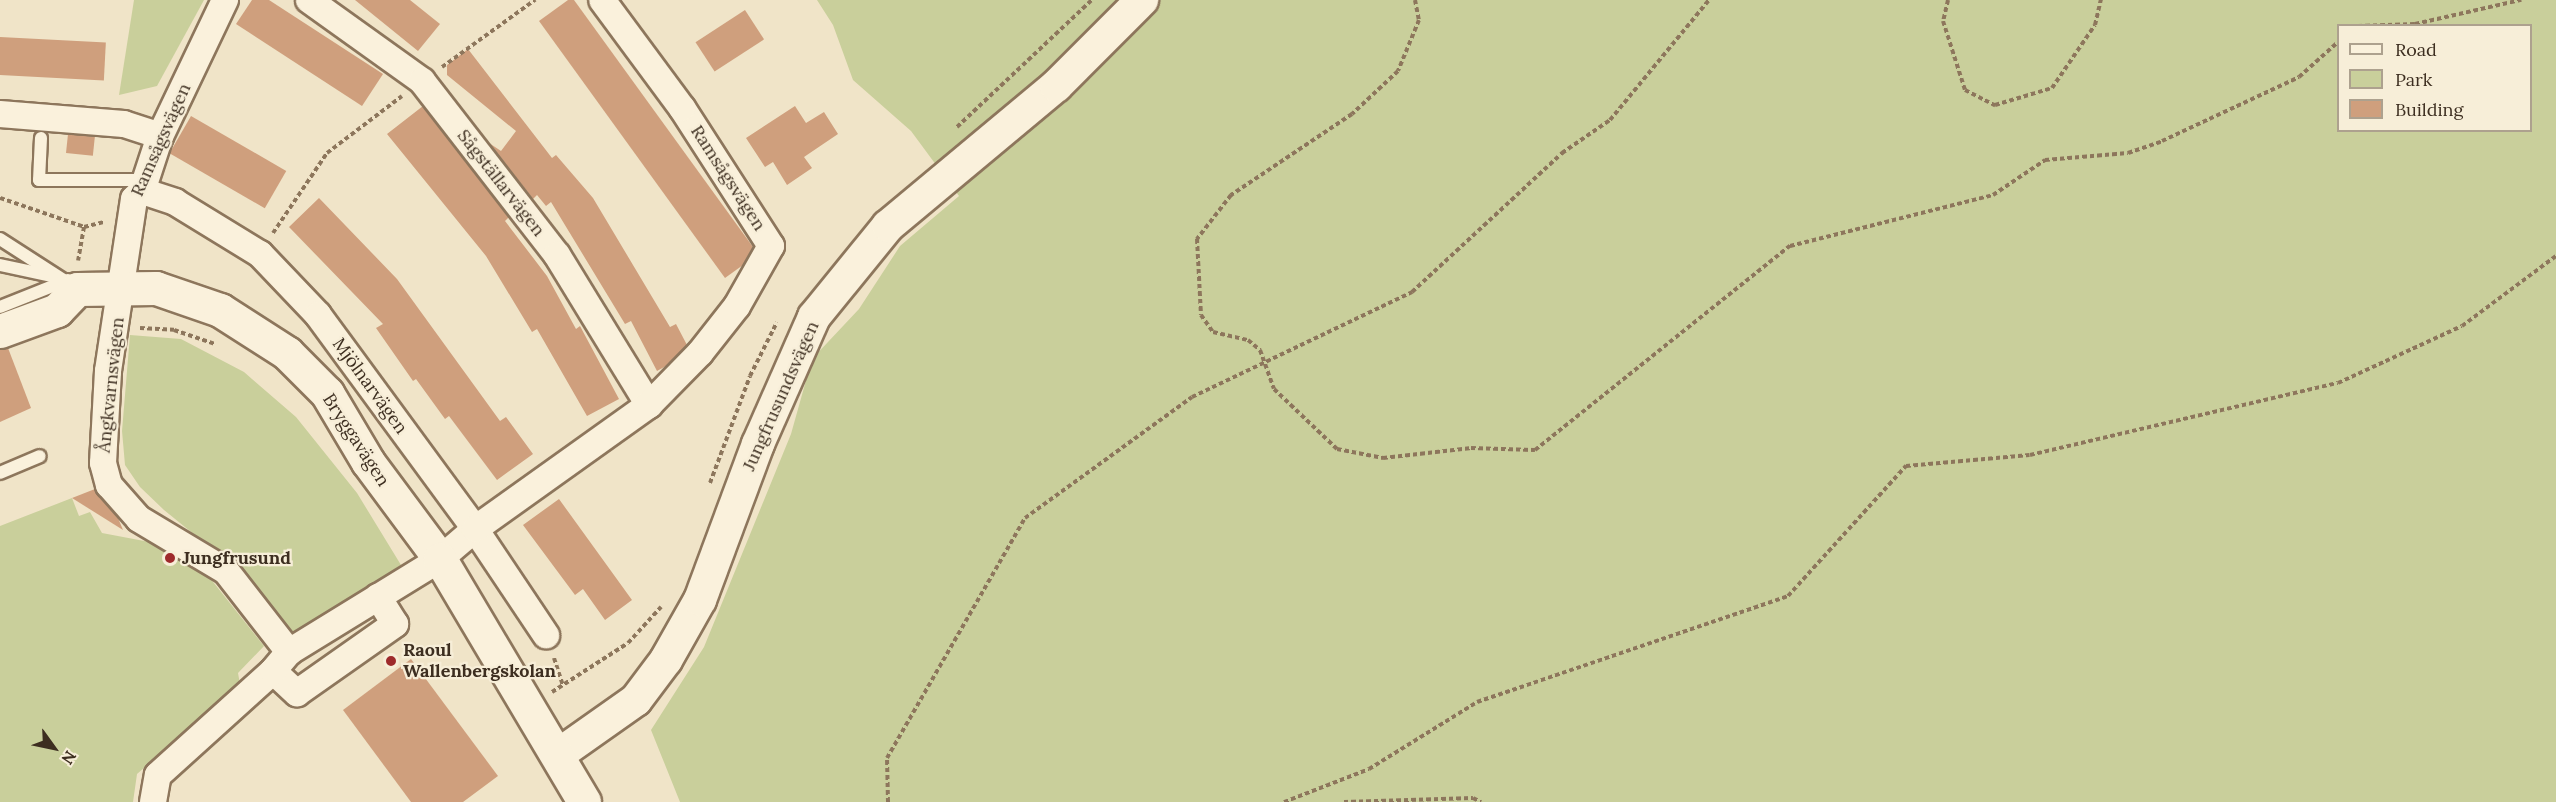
<!DOCTYPE html>
<html>
<head>
<meta charset="utf-8">
<style>
  body { margin:0 }
  #map { position:relative; width:2556px; height:802px; overflow:hidden; background:#f0e4c8; font-family:Lora,serif }
  div>[style] { position:absolute }
  .green>* { inset:0; background:#c9cf9b }
  .building>* { inset:0; background:#cf9f7d; transform-origin:0 0 }
  .path>* { height:4px; margin-top:-2px; transform-origin:0; background:repeating-linear-gradient(90deg,#8d765c 0 4.5px,transparent 0 7.5px) }
  .roads { filter:drop-shadow(2px 0 #8d765c) drop-shadow(-2px 0 #8d765c) drop-shadow(0 2px #8d765c) drop-shadow(0 -2px #8d765c) }
  .service>* { height:12px; margin:-6px; padding:0 6px; transform-origin:6px; border-radius:6px; background:#faf1dc }
  .minor>* { height:26px; margin:-13px; padding:0 13px; transform-origin:13px; border-radius:13px; background:#faf1dc }
  .tertiary>* { height:32px; margin:-16px; padding:0 16px; transform-origin:16px; border-radius:16px; background:#faf1dc }
  .secondary>* { height:33px; margin:-16.5px; padding:0 16.5px; transform-origin:16.5px; border-radius:16.5px; background:#faf1dc }
  .dots>* { width:16px; height:16px; translate:-50% -50%; box-sizing:border-box; border:3px solid #f7eed8; border-radius:50% }
  span { translate:-50% -50%; white-space:nowrap; text-align:center; line-height:1.15; -webkit-text-stroke:4.5px #f7eed8; paint-order:stroke }
  .street-label { font-size:18px; color:#3d2e20 }
  .poi-label { font-size:18px; color:#3d2e20; font-weight:700 }
  .left { translate:0 -50%; text-align:left }
  .legend { position:absolute; left:2337px; top:24px; width:195px; height:108px; box-sizing:border-box; background:#f7eed8; border:2px solid #ada18e; margin:0; padding:8px 10px; list-style:none; font-size:18px; color:#3d2e20 }
  .legend li { display:flex; align-items:center; gap:12px; height:30px }
  .legend b { width:30px; border:2px solid #ada18e }
  .north { position:absolute; left:24px; top:718px; width:60px; height:60px; -webkit-text-stroke:4px #f7eed8; paint-order:stroke; rotate:123deg; font-size:16px; font-weight:700; line-height:24px; text-align:center; color:#3d2e20 }
  .north::after { content:''; display:block; margin:auto; width:21px; height:27px; background:#3d2e20; clip-path:polygon(50% 0,100% 100%,50% 72%,0 100%) }
</style>
</head>
<body>
<div id="map">
  <div class="green">
    <i style="clip-path:polygon(134px 0,204px 0,157px 86px,119px 95px)"></i>
    <i style="clip-path:polygon(evenodd,817px 0,2556px 0,2556px 802px,680px 802px,651px 730px,704px 647px,791px 434px,812px 359px,859px 309px,900px 246px,959px 196px,911px 131px,853px 80px,833px 25px,817px 0,2338px 26px,2530px 26px,2530px 130px,2338px 130px,2338px 26px)"></i>
    <i style="clip-path:polygon(130px 335px,181px 339px,244px 372px,296px 417px,357px 493px,401px 565px,291px 639px,277px 628px,254px 583px,164px 510px,140px 487px,125px 465px,122px 431px)"></i>
    <i style="clip-path:polygon(72px 498px,79px 516px,90px 512px,102px 533px,160px 544px,206px 573px,264px 646px,238px 673px,240px 684px,137px 774px,133px 802px,0 802px,0 526px)"></i>
  </div>
  <div class="building">
    <i style="clip-path:polygon(252px 0,269px 0,383px 74px,362px 106px,236px 24px)"></i>
    <i style="clip-path:polygon(355px 0,410px 0,440px 24px,418px 51px)"></i>
    <i style="clip-path:polygon(568px 0,574px 0,753px 247px,743px 265px,725px 278px,539px 21px)"></i>
    <i style="left:745px;top:10px;width:35px;height:59px;rotate:57deg"></i>
    <i style="left:0;top:37px;width:106px;height:38px;rotate:3deg"></i>
    <i style="clip-path:polygon(468px 49px,552px 158px,556px 155px,593px 198px,670px 327px,676px 324px,687px 345px,666px 366px,657px 371px,631px 321px,625px 324px,551px 202px,546px 206px,537px 195px,533px 199px,489px 143px,501px 151px,516px 131px,447px 75px,447px 65px)"></i>
    <i style="clip-path:polygon(423px 106px,509px 217px,505px 221px,547px 276px,576px 329px,580px 326px,619px 399px,587px 416px,537px 329px,532px 332px,486px 256px,387px 134px)"></i>
    <i style="clip-path:polygon(795px 106px,806px 123px,824px 112px,838px 134px,804px 157px,812px 168px,787px 185px,773px 162px,765px 167px,746px 138px)"></i>
    <i style="left:191px;top:116px;width:110px;height:43px;rotate:30deg"></i>
    <i style="left:68px;top:134px;width:27px;height:19px;rotate:6deg"></i>
    <i style="clip-path:polygon(319px 198px,397px 279px,500px 421px,506px 417px,533px 454px,497px 480px,449px 416px,445px 419px,416px 379px,413px 381px,376px 328px,383px 324px,289px 227px)"></i>
    <i style="clip-path:polygon(8px 348px,31px 408px,0 422px,0 349px)"></i>
    <i style="clip-path:polygon(95px 489px,118px 518px,123px 530px,72px 498px)"></i>
    <i style="clip-path:polygon(559px 499px,632px 600px,605px 620px,583px 589px,575px 595px,523px 525px)"></i>
    <i style="clip-path:polygon(411px 659px,498px 776px,463px 802px,411px 802px,343px 710px)"></i>
  </div>
  <div class="path">
    <i style="left:1415px;top:0;width:20px;rotate:79deg"></i>
    <i style="left:1419px;top:20px;width:55px;rotate:112.4deg"></i>
    <i style="left:1398px;top:71px;width:63px;rotate:136.9deg"></i>
    <i style="left:1352px;top:114px;width:146px;rotate:146.2deg"></i>
    <i style="left:1231px;top:195px;width:56px;rotate:127.7deg"></i>
    <i style="left:1197px;top:239px;width:76px;rotate:87deg"></i>
    <i style="left:1201px;top:315px;width:21px;rotate:55deg"></i>
    <i style="left:1213px;top:332px;width:36px;rotate:13deg"></i>
    <i style="left:1248px;top:340px;width:16px;rotate:40deg"></i>
    <i style="left:1260px;top:350px;width:41px;rotate:70.3deg"></i>
    <i style="left:1274px;top:389px;width:87px;rotate:43.6deg"></i>
    <i style="left:1337px;top:449px;width:47px;rotate:11.1deg"></i>
    <i style="left:1383px;top:458px;width:89px;rotate:-6.5deg"></i>
    <i style="left:1471px;top:448px;width:64px;rotate:1.8deg"></i>
    <i style="left:1535px;top:450px;width:327px;rotate:-38.7deg"></i>
    <i style="left:1790px;top:246px;width:209px;rotate:-14.1deg"></i>
    <i style="left:1993px;top:195px;width:63px;rotate:-33.9deg"></i>
    <i style="left:2045px;top:160px;width:83px;rotate:-4.8deg"></i>
    <i style="left:2128px;top:153px;width:36px;rotate:-19deg"></i>
    <i style="left:2162px;top:141px;width:151px;rotate:-25deg"></i>
    <i style="left:2299px;top:77px;width:52px;rotate:-41.9deg"></i>
    <i style="left:1948px;top:0;width:22px;rotate:103deg"></i>
    <i style="left:1943px;top:21px;width:72px;rotate:72.3deg"></i>
    <i style="left:1965px;top:90px;width:34px;rotate:27deg"></i>
    <i style="left:1995px;top:105px;width:59px;rotate:-16.6deg"></i>
    <i style="left:2052px;top:88px;width:76px;rotate:-55.7deg"></i>
    <i style="left:2095px;top:25px;width:26px;rotate:-77deg"></i>
    <i style="left:2358px;top:26px;width:57px;rotate:-2deg"></i>
    <i style="left:2415px;top:24px;width:109px;rotate:-12.8deg"></i>
    <i style="left:442px;top:67px;width:115px;rotate:-35.8deg"></i>
    <i style="left:957px;top:127px;width:185px;rotate:-43.3deg"></i>
    <i style="left:0;top:198px;width:89px;rotate:19deg"></i>
    <i style="left:84px;top:227px;width:34px;rotate:100deg"></i>
    <i style="left:84px;top:227px;width:21px;rotate:-14deg"></i>
    <i style="left:273px;top:233px;width:97px;rotate:-56deg"></i>
    <i style="left:327px;top:153px;width:94px;rotate:-37.2deg"></i>
    <i style="left:140px;top:328px;width:34px;rotate:3deg"></i>
    <i style="left:174px;top:330px;width:43px;rotate:18.9deg"></i>
    <i style="left:710px;top:483px;width:114px;rotate:-69.5deg"></i>
    <i style="left:750px;top:376px;width:60px;rotate:-63.4deg"></i>
    <i style="left:554px;top:658px;width:29px;rotate:72deg"></i>
    <i style="left:552px;top:692px;width:90px;rotate:-32.8deg"></i>
    <i style="left:628px;top:643px;width:49px;rotate:-47.5deg"></i>
    <i style="left:888px;top:802px;width:44px;rotate:-91.3deg"></i>
    <i style="left:887px;top:758px;width:277px;rotate:-60.1deg"></i>
    <i style="left:1025px;top:518px;width:206px;rotate:-35.9deg"></i>
    <i style="left:1192px;top:397px;width:244px;rotate:-25.5deg"></i>
    <i style="left:1412px;top:292px;width:205px;rotate:-42.8deg"></i>
    <i style="left:1562px;top:153px;width:58px;rotate:-34.5deg"></i>
    <i style="left:1610px;top:120px;width:156px;rotate:-50.5deg"></i>
    <i style="left:1284px;top:802px;width:91px;rotate:-21.2deg"></i>
    <i style="left:1369px;top:769px;width:127px;rotate:-31.8deg"></i>
    <i style="left:1477px;top:702px;width:329px;rotate:-18.8deg"></i>
    <i style="left:1788px;top:596px;width:176px;rotate:-47.8deg"></i>
    <i style="left:1906px;top:466px;width:124px;rotate:-5.1deg"></i>
    <i style="left:2030px;top:455px;width:316px;rotate:-13.2deg"></i>
    <i style="left:2338px;top:383px;width:136px;rotate:-24.7deg"></i>
    <i style="left:2462px;top:326px;width:117px;rotate:-36.7deg"></i>
    <i style="left:1344px;top:802px;width:129px;rotate:-1.8deg"></i>
    <i style="left:1473px;top:798px;width:9px;rotate:27deg"></i>
  </div>
  <div class="roads">
    <div class="service">
      <i style="left:41px;top:138px;width:42px;rotate:92.7deg"></i>
      <i style="left:39px;top:180px;width:107px"></i>
      <i style="left:0;top:239px;width:90px;rotate:32.8deg"></i>
      <i style="left:0;top:265px;width:57px;rotate:12.1deg"></i>
      <i style="left:0;top:307px;width:73px;rotate:-21.7deg"></i>
      <i style="left:0;top:473px;width:43px;rotate:-23deg"></i>
    </div>
    <div class="minor">
      <i style="left:225px;top:0;width:151px;rotate:115.5deg"></i>
      <i style="left:160px;top:136px;width:58px;rotate:108.1deg"></i>
      <i style="left:142px;top:191px;width:11px;rotate:135deg"></i>
      <i style="left:134px;top:199px;width:174px;rotate:98.6deg"></i>
      <i style="left:108px;top:371px;width:92px;rotate:93.1deg"></i>
      <i style="left:103px;top:463px;width:23px;rotate:75deg"></i>
      <i style="left:109px;top:485px;width:45px;rotate:48.6deg"></i>
      <i style="left:139px;top:519px;width:101px;rotate:30.9deg"></i>
      <i style="left:226px;top:571px;width:103px;rotate:52.1deg"></i>
      <i style="left:309px;top:0;width:139px;rotate:35.6deg"></i>
      <i style="left:422px;top:81px;width:220px;rotate:52.2deg"></i>
      <i style="left:557px;top:255px;width:176px;rotate:58.5deg"></i>
      <i style="left:0;top:114px;width:124px;rotate:4.6deg"></i>
      <i style="left:124px;top:124px;width:38px;rotate:18deg"></i>
      <i style="left:142px;top:191px;width:35px;rotate:18deg"></i>
      <i style="left:175px;top:202px;width:100px;rotate:31.5deg"></i>
      <i style="left:260px;top:254px;width:84px;rotate:46.4deg"></i>
      <i style="left:318px;top:315px;width:265px;rotate:53.7deg"></i>
      <i style="left:475px;top:529px;width:128px;rotate:56.2deg"></i>
      <i style="left:273px;top:671px;width:33px;rotate:43deg"></i>
      <i style="left:297px;top:693px;width:120px;rotate:-35.1deg"></i>
      <i style="left:395px;top:624px;width:32px;rotate:-122deg"></i>
      <i style="left:153px;top:802px;width:27px;rotate:-80deg"></i>
      <i style="left:158px;top:775px;width:155px;rotate:-42.1deg"></i>
      <i style="left:273px;top:671px;width:25px;rotate:-50deg"></i>
      <i style="left:289px;top:652px;width:177px;rotate:-31.6deg"></i>
      <i style="left:440px;top:559px;width:46px;rotate:-40.6deg"></i>
      <i style="left:475px;top:529px;width:214px;rotate:-35.5deg"></i>
      <i style="left:649px;top:405px;width:73px;rotate:-45.6deg"></i>
      <i style="left:700px;top:353px;width:60px;rotate:-51.8deg"></i>
      <i style="left:737px;top:306px;width:69px;rotate:-60.5deg"></i>
      <i style="left:771px;top:246px;width:164px;rotate:-122.8deg"></i>
      <i style="left:682px;top:108px;width:134px;rotate:-126.5deg"></i>
    </div>
    <div class="tertiary">
      <i style="left:558px;top:755px;width:95px;rotate:-35.2deg"></i>
      <i style="left:636px;top:700px;width:50px;rotate:-53.1deg"></i>
      <i style="left:666px;top:660px;width:69px;rotate:-60.5deg"></i>
      <i style="left:700px;top:600px;width:166px;rotate:-69.6deg"></i>
      <i style="left:758px;top:444px;width:139px;rotate:-66.2deg"></i>
      <i style="left:814px;top:317px;width:117px;rotate:-50.9deg"></i>
      <i style="left:888px;top:226px;width:219px;rotate:-39.8deg"></i>
      <i style="left:1056px;top:86px;width:122px;rotate:-45deg"></i>
    </div>
    <div class="secondary">
      <i style="left:0;top:331px;width:61px;rotate:-20.2deg"></i>
      <i style="left:57px;top:310px;width:29px;rotate:-46deg"></i>
      <i style="left:77px;top:289px;width:79px;rotate:-0.7deg"></i>
      <i style="left:156px;top:288px;width:68px;rotate:19deg"></i>
      <i style="left:220px;top:310px;width:80px;rotate:32.7deg"></i>
      <i style="left:287px;top:353px;width:57px;rotate:45deg"></i>
      <i style="left:327px;top:393px;width:80px;rotate:59.3deg"></i>
      <i style="left:368px;top:462px;width:121px;rotate:53.4deg"></i>
      <i style="left:440px;top:559px;width:282px;rotate:59.3deg"></i>
    </div>
  </div>
  <div class="dots">
    <i style="left:170px;top:558px;background:#9e2a2b"></i>
    <i style="left:391px;top:661px;background:#9e2a2b"></i>
  </div>
  <div class="street-label">
    <span style="left:161px;top:140px;rotate:-66deg">Ramsågsvägen</span>
    <span style="left:728px;top:178px;rotate:57deg">Ramsågsvägen</span>
    <span style="left:501px;top:183px;rotate:52deg">Sågställarvägen</span>
    <span style="left:111px;top:385px;rotate:-84deg">Ångkvarnsvägen</span>
    <span style="left:370px;top:386px;rotate:54deg">Mjölnarvägen</span>
    <span style="left:781px;top:396px;rotate:-66deg">Jungfrusundsvägen</span>
    <span style="left:356px;top:440px;rotate:57deg">Bryggavägen</span>
  </div>
  <div class="poi-label">
    <span class="left" style="left:182px;top:558px">Jungfrusund</span>
    <span class="left" style="left:403px;top:661px">Raoul<br>Wallenbergskolan</span>
  </div>
  <ul class="legend">
  <li><b style="height:8px;background:#faf1dc"></b>Road</li>
  <li><b style="height:16px;background:#c9cf9b"></b>Park</li>
  <li><b style="height:16px;background:#cf9f7d"></b>Building</li>
  </ul>
  <div class="north">N</div>
</div>
</body>
</html>
